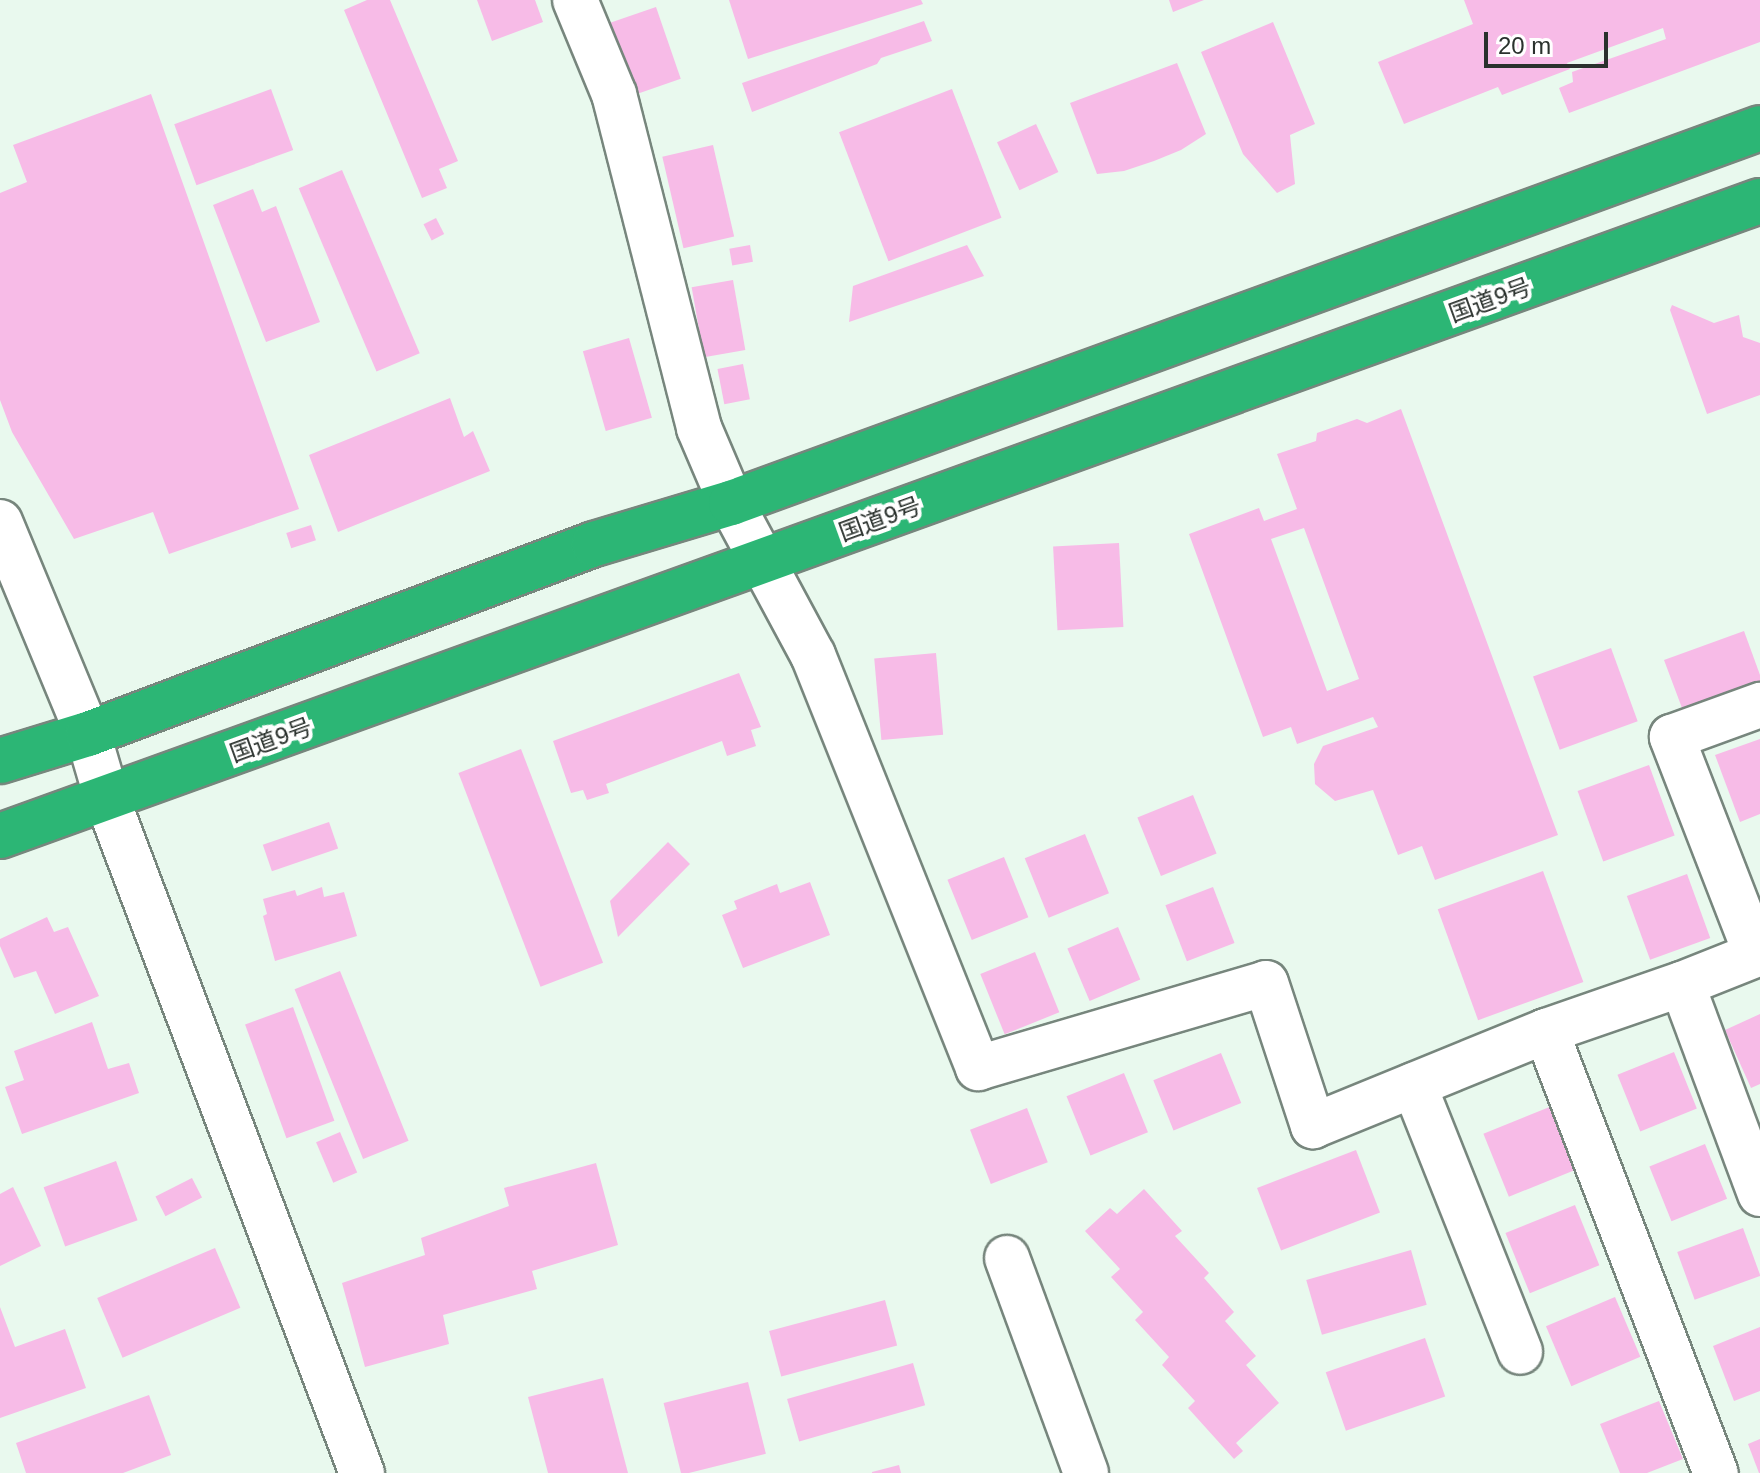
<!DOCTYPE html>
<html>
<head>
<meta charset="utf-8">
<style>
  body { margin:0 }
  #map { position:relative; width:1760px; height:1473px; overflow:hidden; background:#e9f9ee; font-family:Arial,"Noto Sans JP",sans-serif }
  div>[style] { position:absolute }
  .building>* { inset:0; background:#f7bbe7; transform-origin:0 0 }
  .roads { filter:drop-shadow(2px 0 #77867d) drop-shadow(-2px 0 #77867d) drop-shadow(0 2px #77867d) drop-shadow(0 -2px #77867d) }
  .minor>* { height:44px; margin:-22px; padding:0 22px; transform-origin:22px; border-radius:22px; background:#fff }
  .highway>* { height:44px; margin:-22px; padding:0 22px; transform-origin:22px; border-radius:22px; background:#2cb675 }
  span { translate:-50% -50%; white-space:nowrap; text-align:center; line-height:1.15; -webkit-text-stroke:8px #fff; paint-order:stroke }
  .street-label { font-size:24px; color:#2a312d }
  .scale { position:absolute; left:1484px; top:32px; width:124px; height:36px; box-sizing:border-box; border:4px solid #2a312d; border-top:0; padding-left:10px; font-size:24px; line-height:28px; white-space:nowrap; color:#2a312d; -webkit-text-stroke:6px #fff; paint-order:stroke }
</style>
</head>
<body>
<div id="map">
  <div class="building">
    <i style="clip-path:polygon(367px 0,390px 0,458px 161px,439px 169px,447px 188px,422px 198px,344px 10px)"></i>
    <i style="clip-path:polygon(477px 0,535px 0,543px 22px,492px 41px)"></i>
    <i style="clip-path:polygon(729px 0,921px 0,923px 4px,748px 59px)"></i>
    <i style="clip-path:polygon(1169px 0,1204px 0,1173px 12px)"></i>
    <i style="clip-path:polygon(1464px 0,1760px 0,1760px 42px,1569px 113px,1559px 88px,1573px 82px,1572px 72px,1666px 39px,1663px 28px,1567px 63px,1570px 69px,1502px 95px,1498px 87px,1404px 124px,1378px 62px,1473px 24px)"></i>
    <i style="left:656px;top:7px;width:76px;height:73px;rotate:71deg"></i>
    <i style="clip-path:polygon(924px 21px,932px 41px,881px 58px,877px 64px,752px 112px,742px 83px)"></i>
    <i style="clip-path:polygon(1273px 22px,1315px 124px,1290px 135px,1295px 184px,1277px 193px,1243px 154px,1201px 52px)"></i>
    <i style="clip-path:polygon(1177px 63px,1206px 134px,1181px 150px,1154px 161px,1124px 171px,1097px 174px,1070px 103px)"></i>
    <i style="left:271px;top:89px;width:65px;height:103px;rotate:70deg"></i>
    <i style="left:952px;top:89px;width:138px;height:121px;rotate:69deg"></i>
    <i style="clip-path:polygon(151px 94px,299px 509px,169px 554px,153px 512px,74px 539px,12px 432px,0 400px,0 193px,27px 182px,13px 145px)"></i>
    <i style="left:1036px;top:124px;width:53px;height:43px;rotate:65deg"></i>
    <i style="left:713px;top:145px;width:94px;height:52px;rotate:77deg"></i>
    <i style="left:342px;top:170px;width:199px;height:47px;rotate:67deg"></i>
    <i style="clip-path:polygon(253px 189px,262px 212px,276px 206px,320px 322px,266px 342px,213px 205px)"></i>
    <i style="left:436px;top:218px;width:18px;height:14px;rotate:63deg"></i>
    <i style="left:750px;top:245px;width:17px;height:21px;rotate:80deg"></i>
    <i style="clip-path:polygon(967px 245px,984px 276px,849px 322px,853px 286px)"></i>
    <i style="left:733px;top:280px;width:71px;height:42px;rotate:80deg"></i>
    <i style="clip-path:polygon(1672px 305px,1714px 323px,1739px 315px,1743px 337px,1760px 343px,1760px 395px,1707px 414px,1670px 310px)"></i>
    <i style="left:629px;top:338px;width:83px;height:48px;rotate:74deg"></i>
    <i style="left:743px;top:364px;width:36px;height:26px;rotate:79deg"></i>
    <i style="clip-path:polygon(450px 398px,464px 437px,473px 431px,490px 471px,338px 532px,309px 455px)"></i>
    <i style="clip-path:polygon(evenodd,1401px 409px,1558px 835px,1435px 880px,1422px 846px,1398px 855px,1373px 790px,1335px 801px,1315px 784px,1314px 764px,1323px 746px,1378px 727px,1373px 717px,1297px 744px,1291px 727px,1263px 737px,1189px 534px,1259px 508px,1264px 521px,1297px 509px,1277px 454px,1316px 441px,1317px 433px,1357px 419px,1367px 423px,1401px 409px,1304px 528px,1359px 679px,1327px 691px,1271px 539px,1304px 528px)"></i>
    <i style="left:311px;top:525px;width:16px;height:26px;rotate:72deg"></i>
    <i style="left:1119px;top:543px;width:84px;height:66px;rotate:87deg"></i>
    <i style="clip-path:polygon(1744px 631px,1760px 675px,1760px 688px,1685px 716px,1664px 660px)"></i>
    <i style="left:1611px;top:648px;width:78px;height:83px;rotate:70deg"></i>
    <i style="left:936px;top:653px;width:82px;height:62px;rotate:85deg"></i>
    <i style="clip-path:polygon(739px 673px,761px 727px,751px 730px,756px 746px,727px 756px,722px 741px,606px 784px,609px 793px,587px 800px,583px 790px,571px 793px,553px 741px)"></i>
    <i style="clip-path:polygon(1760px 739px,1760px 814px,1740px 822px,1715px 755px)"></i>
    <i style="left:521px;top:749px;width:229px;height:67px;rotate:69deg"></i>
    <i style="left:1649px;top:765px;width:75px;height:76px;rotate:70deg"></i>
    <i style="left:1193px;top:795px;width:63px;height:60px;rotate:68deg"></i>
    <i style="left:329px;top:822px;width:28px;height:70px;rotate:71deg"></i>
    <i style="left:1085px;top:834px;width:64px;height:65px;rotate:68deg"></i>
    <i style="clip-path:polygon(668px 842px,690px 864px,618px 937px,610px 901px)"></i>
    <i style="left:1004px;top:857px;width:65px;height:61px;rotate:68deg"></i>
    <i style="left:1543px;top:871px;width:118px;height:112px;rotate:70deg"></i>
    <i style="left:1687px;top:874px;width:68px;height:64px;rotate:70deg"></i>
    <i style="clip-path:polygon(810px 882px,830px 935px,743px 968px,722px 915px,737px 909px,734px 901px,777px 884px,780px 893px)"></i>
    <i style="clip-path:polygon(322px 887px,324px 897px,344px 892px,357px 936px,275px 961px,263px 916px,267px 914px,263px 899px,295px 890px,297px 896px)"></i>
    <i style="left:1213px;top:887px;width:60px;height:51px;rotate:69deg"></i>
    <i style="clip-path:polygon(47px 917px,54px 932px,68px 927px,99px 996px,55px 1014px,36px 971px,14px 978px,0 946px,0 939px)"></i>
    <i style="left:1118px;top:927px;width:57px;height:55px;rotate:67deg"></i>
    <i style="left:1035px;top:952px;width:65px;height:59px;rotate:68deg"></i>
    <i style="left:340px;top:971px;width:183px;height:49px;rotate:68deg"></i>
    <i style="left:293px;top:1007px;width:121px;height:51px;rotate:70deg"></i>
    <i style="clip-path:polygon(1760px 1014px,1760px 1084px,1751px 1088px,1725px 1030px)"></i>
    <i style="clip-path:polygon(92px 1022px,108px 1069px,129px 1063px,139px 1093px,22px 1134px,5px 1087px,24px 1080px,14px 1051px)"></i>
    <i style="left:1674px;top:1052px;width:61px;height:61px;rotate:68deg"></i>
    <i style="left:1221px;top:1053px;width:54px;height:73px;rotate:68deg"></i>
    <i style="left:1124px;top:1073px;width:64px;height:62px;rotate:68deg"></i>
    <i style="left:1552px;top:1106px;width:68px;height:74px;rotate:68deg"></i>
    <i style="left:1027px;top:1108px;width:58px;height:61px;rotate:69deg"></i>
    <i style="left:340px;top:1132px;width:44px;height:26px;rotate:67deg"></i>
    <i style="left:1705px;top:1144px;width:59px;height:60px;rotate:68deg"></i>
    <i style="left:1356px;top:1150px;width:67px;height:106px;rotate:69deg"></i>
    <i style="left:116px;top:1161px;width:63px;height:77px;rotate:70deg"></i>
    <i style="clip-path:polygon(596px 1163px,618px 1245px,532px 1271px,537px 1289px,443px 1315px,449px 1344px,365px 1367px,342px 1283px,425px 1255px,421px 1238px,509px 1206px,504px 1188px)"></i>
    <i style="left:192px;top:1178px;width:22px;height:41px;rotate:63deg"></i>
    <i style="clip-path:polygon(13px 1187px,41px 1246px,0 1266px,0 1194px)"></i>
    <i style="clip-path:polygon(1144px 1189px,1182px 1231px,1175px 1236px,1209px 1273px,1204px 1278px,1234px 1312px,1225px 1321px,1256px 1356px,1246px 1365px,1279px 1403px,1236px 1443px,1243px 1451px,1234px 1459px,1188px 1408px,1195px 1401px,1162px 1365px,1169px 1357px,1135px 1320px,1143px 1312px,1111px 1277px,1120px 1269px,1085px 1231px,1110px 1208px,1117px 1214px)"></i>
    <i style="left:1575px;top:1205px;width:65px;height:75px;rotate:68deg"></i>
    <i style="left:1743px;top:1228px;width:51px;height:70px;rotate:70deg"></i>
    <i style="left:215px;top:1248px;width:65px;height:128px;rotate:67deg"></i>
    <i style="left:1411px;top:1250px;width:57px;height:109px;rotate:74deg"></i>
    <i style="left:1615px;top:1297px;width:65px;height:75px;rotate:67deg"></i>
    <i style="left:885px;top:1300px;width:47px;height:120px;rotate:75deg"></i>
    <i style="clip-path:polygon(0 1307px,15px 1347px,65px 1329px,86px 1388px,0 1418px)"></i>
    <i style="clip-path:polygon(1760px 1327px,1760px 1391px,1734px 1401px,1713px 1346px)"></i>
    <i style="left:1425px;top:1338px;width:62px;height:105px;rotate:71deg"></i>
    <i style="left:913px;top:1363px;width:44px;height:131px;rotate:74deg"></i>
    <i style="clip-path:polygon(603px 1378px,628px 1473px,548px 1473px,528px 1397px)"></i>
    <i style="left:748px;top:1382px;width:74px;height:87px;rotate:76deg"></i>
    <i style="clip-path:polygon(149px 1395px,171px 1455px,123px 1473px,26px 1473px,16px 1443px)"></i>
    <i style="clip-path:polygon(1659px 1401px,1683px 1459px,1647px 1473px,1620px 1473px,1600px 1424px)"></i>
    <i style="clip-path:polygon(1760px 1439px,1760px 1473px,1759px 1473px,1748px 1444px)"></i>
    <i style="clip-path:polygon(899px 1465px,901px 1473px,872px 1473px,872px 1472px)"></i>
  </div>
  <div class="roads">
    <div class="minor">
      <i style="left:575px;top:0;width:102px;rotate:67.5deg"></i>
      <i style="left:614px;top:94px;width:345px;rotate:75.7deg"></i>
      <i style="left:699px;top:428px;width:82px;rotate:66.9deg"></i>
      <i style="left:731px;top:503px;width:173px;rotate:61.7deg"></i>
      <i style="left:813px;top:655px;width:445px;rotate:68.2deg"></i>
      <i style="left:978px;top:1068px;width:300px;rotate:-16.4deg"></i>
      <i style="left:1266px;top:983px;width:151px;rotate:71.8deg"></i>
      <i style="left:1313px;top:1126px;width:252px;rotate:-22.2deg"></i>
      <i style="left:1546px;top:1031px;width:144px;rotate:-19.1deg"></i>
      <i style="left:1682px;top:984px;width:84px;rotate:-21.7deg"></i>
      <i style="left:0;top:522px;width:230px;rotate:67.5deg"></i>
      <i style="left:88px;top:734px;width:68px;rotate:73.7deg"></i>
      <i style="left:107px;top:799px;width:721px;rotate:69.28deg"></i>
      <i style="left:1756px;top:954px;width:233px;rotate:-111.2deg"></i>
      <i style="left:1672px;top:737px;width:94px;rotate:-20deg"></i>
      <i style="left:1682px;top:984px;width:224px;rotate:69.6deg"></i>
      <i style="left:1546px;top:1031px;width:474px;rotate:69deg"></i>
      <i style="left:1414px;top:1085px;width:287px;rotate:68.3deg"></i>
      <i style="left:1007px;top:1258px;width:229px;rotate:69.8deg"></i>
    </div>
    <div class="highway">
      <i style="left:0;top:761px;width:92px;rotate:-17.1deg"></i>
      <i style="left:88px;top:734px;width:540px;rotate:-20.58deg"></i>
      <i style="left:594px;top:544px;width:143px;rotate:-16.7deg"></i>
      <i style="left:731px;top:503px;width:1095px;rotate:-20.02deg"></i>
      <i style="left:0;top:836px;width:1871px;rotate:-19.84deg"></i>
    </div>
  </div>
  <div class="street-label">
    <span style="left:1490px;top:300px;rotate:-20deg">国道9号</span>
    <span style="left:880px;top:519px;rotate:-20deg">国道9号</span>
    <span style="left:271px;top:740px;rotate:-20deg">国道9号</span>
  </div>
  <div class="scale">20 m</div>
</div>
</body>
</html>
